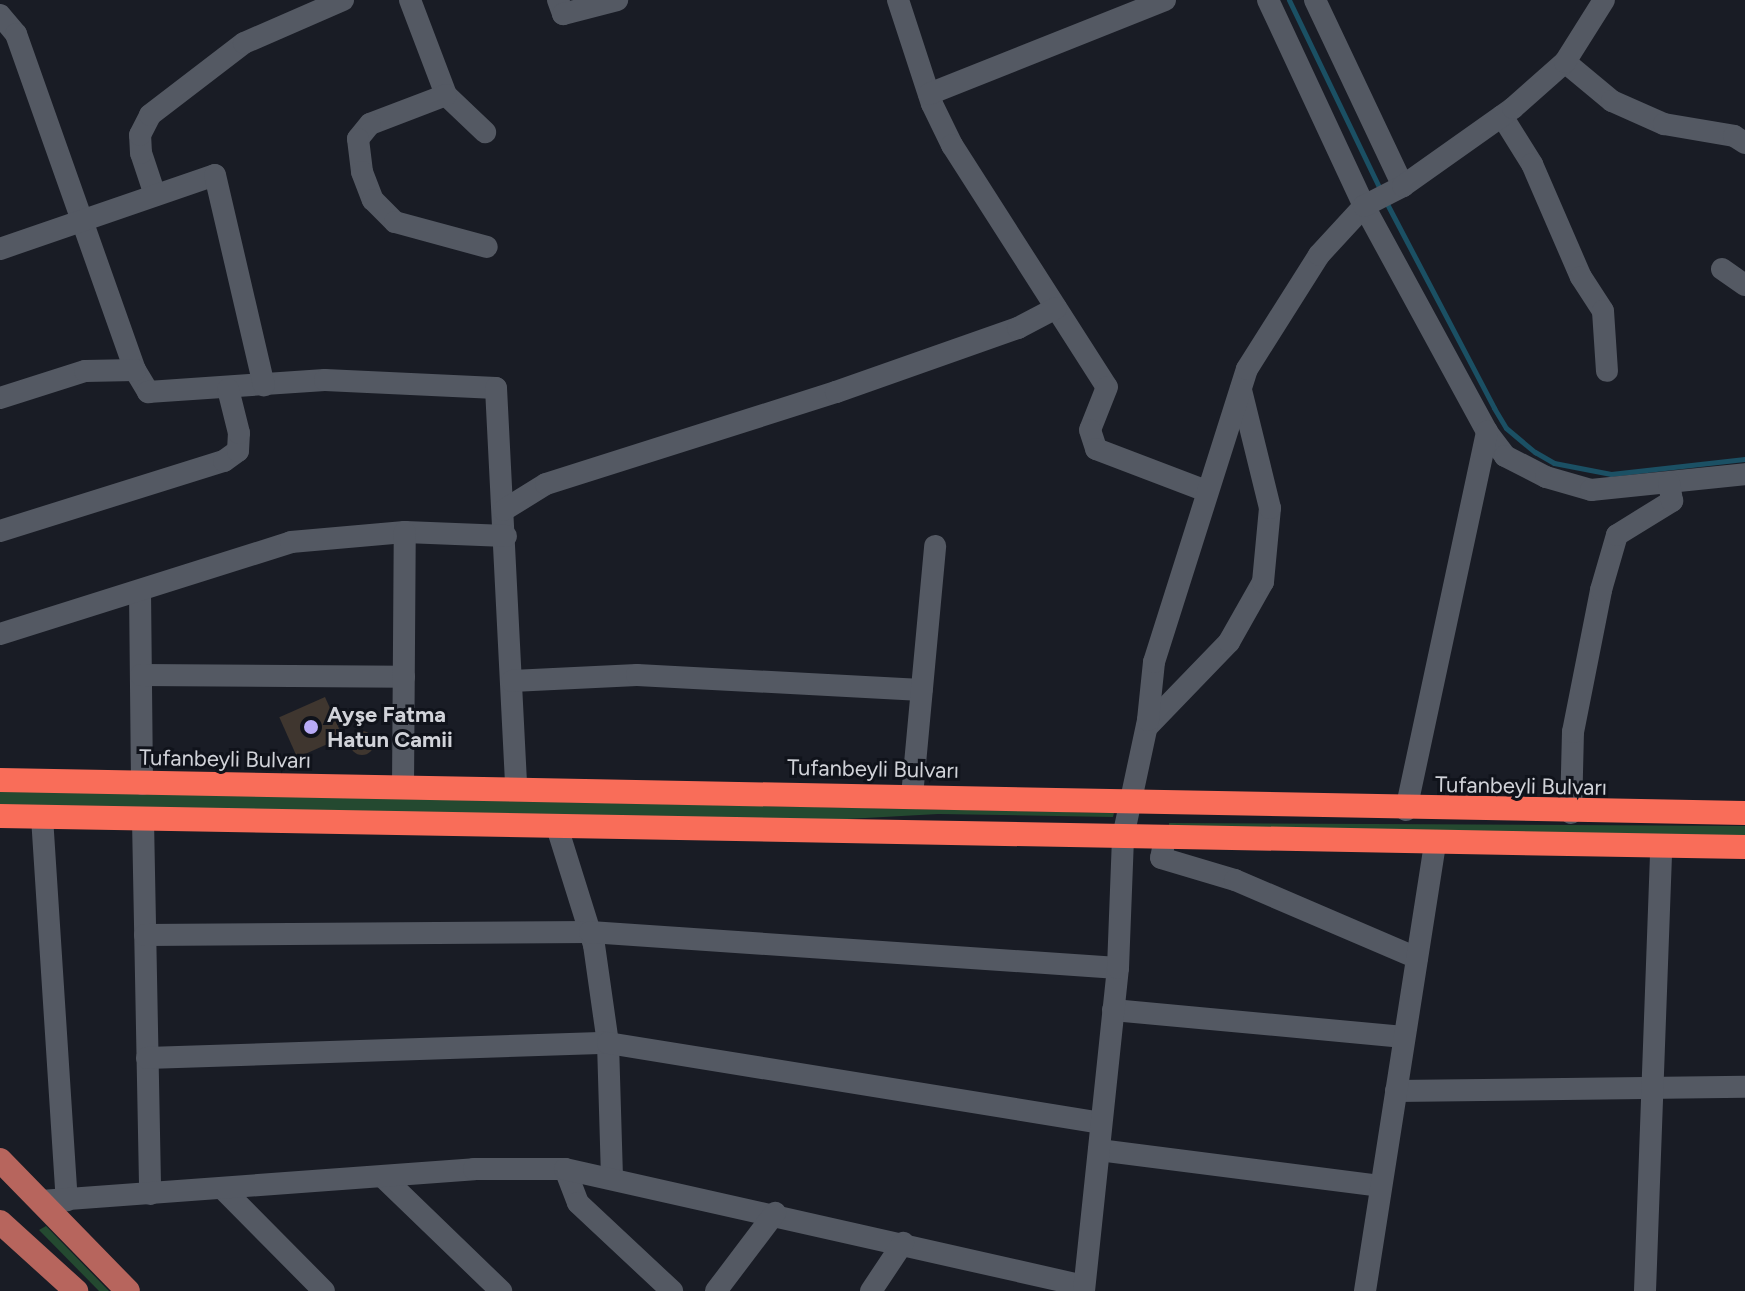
<!DOCTYPE html>
<html>
<head>
<meta charset="utf-8">
<style>
  body { margin:0 }
  #map { position:relative; width:1745px; height:1291px; overflow:hidden; background:#191c25; font-family:Figtree,sans-serif }
  div>[style] { position:absolute }
  .green>* { inset:0; background:#244930 }
  .stream>* { height:5px; margin:-2.5px; padding:0 2.5px; transform-origin:2.5px; border-radius:2.5px; background:#1b5064 }
  .building>* { inset:0; background:#3f362f; transform-origin:0 0 }
  .round { border-radius:50% }
  .minor>* { height:22px; margin:-11px; padding:0 11px; transform-origin:11px; border-radius:11px; background:#545963 }
  .major>* { height:24px; margin:-12px; padding:0 12px; transform-origin:12px; border-radius:12px; background:#b7655d }
  .highway>* { height:24px; margin:-12px; padding:0 12px; transform-origin:12px; border-radius:12px; background:#f96d59 }
  .dots>* { width:22px; height:22px; translate:-50% -50%; box-sizing:border-box; border:4px solid #10131b; border-radius:50% }
  span { translate:-50% -50%; white-space:nowrap; text-align:center; line-height:1.15; -webkit-text-stroke:6px #10131b; paint-order:stroke }
  .poi-label { font-size:22px; color:#d1d3d9; font-weight:700 }
  .left { translate:0 -50%; text-align:left }
  .street-label { font-size:22px; color:#d1d3d9 }
</style>
</head>
<body>
<div id="map">
  <div class="green">
    <i style="clip-path:polygon(0 791px,1114px 813px,1113px 817px,938px 814px,829px 820px,0 806px)"></i>
    <i style="clip-path:polygon(1169px 823px,1745px 826px,1745px 836px,1169px 826px)"></i>
    <i style="clip-path:polygon(46px 1226px,109px 1291px,99px 1291px,39px 1230px)"></i>
  </div>
  <div class="stream">
    <i style="left:1289px;top:0;width:212px;rotate:64.3deg"></i>
    <i style="left:1385px;top:200px;width:235px;rotate:62.3deg"></i>
    <i style="left:1494px;top:408px;width:23px;rotate:59deg"></i>
    <i style="left:1506px;top:428px;width:38px;rotate:40deg"></i>
    <i style="left:1535px;top:452px;width:22px;rotate:30deg"></i>
    <i style="left:1554px;top:463px;width:58px;rotate:10.9deg"></i>
    <i style="left:1611px;top:474px;width:135px;rotate:-6.4deg"></i>
  </div>
  <div class="building">
    <i style="left:325px;top:697px;width:44px;height:50px;rotate:66deg"></i>
    <i class="round" style="left:350px;top:731px;width:24px;height:24px"></i>
  </div>
  <div class="minor">
    <i style="left:410px;top:0;width:102px;rotate:69.2deg"></i>
    <i style="left:446px;top:95px;width:54px;rotate:43.5deg"></i>
    <i style="left:558px;top:0;width:15px;rotate:70deg"></i>
    <i style="left:563px;top:14px;width:56px;rotate:-14.5deg"></i>
    <i style="left:898px;top:0;width:109px;rotate:71.9deg"></i>
    <i style="left:932px;top:104px;width:46px;rotate:64deg"></i>
    <i style="left:952px;top:145px;width:287px;rotate:57.4deg"></i>
    <i style="left:1107px;top:387px;width:46px;rotate:111.6deg"></i>
    <i style="left:1090px;top:430px;width:20px;rotate:72deg"></i>
    <i style="left:1096px;top:449px;width:118px;rotate:20.9deg"></i>
    <i style="left:1268px;top:0;width:227px;rotate:65deg"></i>
    <i style="left:1364px;top:206px;width:257px;rotate:61.4deg"></i>
    <i style="left:1487px;top:432px;width:30px;rotate:53deg"></i>
    <i style="left:1505px;top:456px;width:46px;rotate:27.1deg"></i>
    <i style="left:1546px;top:477px;width:47px;rotate:16.1deg"></i>
    <i style="left:1591px;top:490px;width:155px;rotate:-5.9deg"></i>
    <i style="left:1315px;top:0;width:206px;rotate:64.7deg"></i>
    <i style="left:0;top:15px;width:25px;rotate:50deg"></i>
    <i style="left:16px;top:34px;width:356px;rotate:70.5deg"></i>
    <i style="left:135px;top:370px;width:26px;rotate:59deg"></i>
    <i style="left:148px;top:392px;width:177px;rotate:-3.9deg"></i>
    <i style="left:325px;top:380px;width:171px;rotate:2.7deg"></i>
    <i style="left:496px;top:388px;width:401px;rotate:87.1deg"></i>
    <i style="left:1565px;top:62px;width:61px;rotate:39.7deg"></i>
    <i style="left:1612px;top:101px;width:57px;rotate:23.9deg"></i>
    <i style="left:1664px;top:124px;width:71px;rotate:9.7deg"></i>
    <i style="left:1734px;top:136px;width:13px;rotate:32deg"></i>
    <i style="left:929px;top:94px;width:254px;rotate:-21.7deg"></i>
    <i style="left:446px;top:95px;width:81px;rotate:159.1deg"></i>
    <i style="left:370px;top:124px;width:19px;rotate:129deg"></i>
    <i style="left:358px;top:139px;width:33px;rotate:83deg"></i>
    <i style="left:362px;top:172px;width:30px;rotate:69deg"></i>
    <i style="left:373px;top:200px;width:31px;rotate:45deg"></i>
    <i style="left:395px;top:222px;width:95px;rotate:15.2deg"></i>
    <i style="left:1502px;top:116px;width:57px;rotate:58deg"></i>
    <i style="left:1532px;top:164px;width:123px;rotate:66.6deg"></i>
    <i style="left:1581px;top:277px;width:40px;rotate:57.1deg"></i>
    <i style="left:1603px;top:311px;width:60px;rotate:86.2deg"></i>
    <i style="left:155px;top:195px;width:44px;rotate:-108.4deg"></i>
    <i style="left:141px;top:153px;width:18px;rotate:-93deg"></i>
    <i style="left:140px;top:135px;width:22px;rotate:-63deg"></i>
    <i style="left:150px;top:115px;width:118px;rotate:-37.5deg"></i>
    <i style="left:244px;top:43px;width:108px;rotate:-23.5deg"></i>
    <i style="left:0;top:249px;width:227px;rotate:-19deg"></i>
    <i style="left:215px;top:175px;width:216px;rotate:76.9deg"></i>
    <i style="left:1722px;top:269px;width:28px;rotate:35deg"></i>
    <i style="left:0;top:398px;width:89px;rotate:-17.6deg"></i>
    <i style="left:85px;top:371px;width:50px;rotate:-1.1deg"></i>
    <i style="left:504px;top:510px;width:49px;rotate:-31.8deg"></i>
    <i style="left:546px;top:484px;width:304px;rotate:-17.6deg"></i>
    <i style="left:836px;top:392px;width:193px;rotate:-19.4deg"></i>
    <i style="left:1018px;top:328px;width:43px;rotate:-27.8deg"></i>
    <i style="left:0;top:531px;width:235px;rotate:-17.4deg"></i>
    <i style="left:224px;top:461px;width:17px;rotate:-36deg"></i>
    <i style="left:238px;top:451px;width:18px;rotate:-87deg"></i>
    <i style="left:239px;top:433px;width:45px;rotate:-104deg"></i>
    <i style="left:140px;top:591px;width:193px;rotate:89.4deg"></i>
    <i style="left:0;top:634px;width:305px;rotate:-17.5deg"></i>
    <i style="left:291px;top:542px;width:114px;rotate:-5deg"></i>
    <i style="left:405px;top:532px;width:101px;rotate:2.3deg"></i>
    <i style="left:141px;top:675px;width:263px;rotate:0.4deg"></i>
    <i style="left:512px;top:681px;width:125px;rotate:-2.7deg"></i>
    <i style="left:637px;top:675px;width:285px;rotate:3deg"></i>
    <i style="left:1147px;top:727px;width:118px;rotate:-46deg"></i>
    <i style="left:1229px;top:642px;width:69px;rotate:-60.5deg"></i>
    <i style="left:1263px;top:582px;width:74px;rotate:-84.6deg"></i>
    <i style="left:1270px;top:508px;width:122px;rotate:-103.8deg"></i>
    <i style="left:403px;top:787px;width:255px;rotate:-89.6deg"></i>
    <i style="left:912px;top:796px;width:251px;rotate:-84.7deg"></i>
    <i style="left:1406px;top:810px;width:387px;rotate:-77.9deg"></i>
    <i style="left:1571px;top:813px;width:81px;rotate:-88.6deg"></i>
    <i style="left:1573px;top:732px;width:145px;rotate:-78.8deg"></i>
    <i style="left:1601px;top:590px;width:57px;rotate:-73.8deg"></i>
    <i style="left:1617px;top:535px;width:65px;rotate:-31.7deg"></i>
    <i style="left:1672px;top:501px;width:18px;rotate:-99deg"></i>
    <i style="left:42px;top:817px;width:384px;rotate:86.3deg"></i>
    <i style="left:143px;top:820px;width:374px;rotate:88.9deg"></i>
    <i style="left:557px;top:827px;width:124px;rotate:72.6deg"></i>
    <i style="left:594px;top:945px;width:99px;rotate:81.9deg"></i>
    <i style="left:608px;top:1043px;width:136px;rotate:88.3deg"></i>
    <i style="left:1165px;top:838px;width:20px;rotate:101deg"></i>
    <i style="left:1161px;top:858px;width:77px;rotate:16.6deg"></i>
    <i style="left:1235px;top:880px;width:198px;rotate:23.2deg"></i>
    <i style="left:145px;top:935px;width:445px;rotate:-0.4deg"></i>
    <i style="left:590px;top:932px;width:529px;rotate:3.9deg"></i>
    <i style="left:1113px;top:1010px;width:292px;rotate:5.3deg"></i>
    <i style="left:147px;top:1058px;width:461px;rotate:-1.9deg"></i>
    <i style="left:608px;top:1043px;width:499px;rotate:9.2deg"></i>
    <i style="left:1396px;top:1091px;width:349px;rotate:-0.7deg"></i>
    <i style="left:1099px;top:1150px;width:283px;rotate:7.3deg"></i>
    <i style="left:565px;top:1169px;width:36px;rotate:69deg"></i>
    <i style="left:578px;top:1203px;width:129px;rotate:43.1deg"></i>
    <i style="left:384px;top:1178px;width:163px;rotate:44deg"></i>
    <i style="left:224px;top:1190px;width:142px;rotate:45.3deg"></i>
    <i style="left:41px;top:1201px;width:434px;rotate:-4.2deg"></i>
    <i style="left:474px;top:1169px;width:91px"></i>
    <i style="left:565px;top:1169px;width:532px;rotate:12.7deg"></i>
    <i style="left:716px;top:1291px;width:98px;rotate:-52.9deg"></i>
    <i style="left:871px;top:1291px;width:58px;rotate:-56.3deg"></i>
    <i style="left:1084px;top:1291px;width:325px;rotate:-84deg"></i>
    <i style="left:1118px;top:968px;width:131px;rotate:-87.8deg"></i>
    <i style="left:1123px;top:837px;width:120px;rotate:-77.9deg"></i>
    <i style="left:1148px;top:720px;width:58px;rotate:-84.1deg"></i>
    <i style="left:1154px;top:662px;width:307px;rotate:-72.4deg"></i>
    <i style="left:1247px;top:369px;width:135px;rotate:-57.7deg"></i>
    <i style="left:1319px;top:255px;width:67px;rotate:-47.4deg"></i>
    <i style="left:1364px;top:206px;width:44px;rotate:-27.1deg"></i>
    <i style="left:1403px;top:186px;width:135px;rotate:-35.3deg"></i>
    <i style="left:1513px;top:108px;width:69px;rotate:-41.5deg"></i>
    <i style="left:1565px;top:62px;width:73px;rotate:-57.8deg"></i>
    <i style="left:1365px;top:1291px;width:451px;rotate:-81.1deg"></i>
    <i style="left:1645px;top:1291px;width:445px;rotate:-87.9deg"></i>
  </div>
  <div class="major">
    <i style="left:0;top:1160px;width:183px;rotate:45.7deg"></i>
    <i style="left:0;top:1222px;width:103px;rotate:42.2deg"></i>
  </div>
  <div class="highway">
    <i style="left:0;top:780px;width:1745px;rotate:1.08deg"></i>
    <i style="left:0;top:816px;width:1745px;rotate:1.02deg"></i>
  </div>
  <div class="dots">
    <i style="left:311px;top:727px;background:#b8abf7"></i>
  </div>
  <div class="poi-label">
    <span class="left" style="left:327px;top:727px">Ayşe Fatma<br>Hatun Camii</span>
  </div>
  <div class="street-label">
    <span style="left:225px;top:759px;rotate:1deg">Tufanbeyli Bulvarı</span>
    <span style="left:873px;top:769px;rotate:1deg">Tufanbeyli Bulvarı</span>
    <span style="left:1521px;top:786px;rotate:1deg">Tufanbeyli Bulvarı</span>
  </div>
</div>
</body>
</html>
